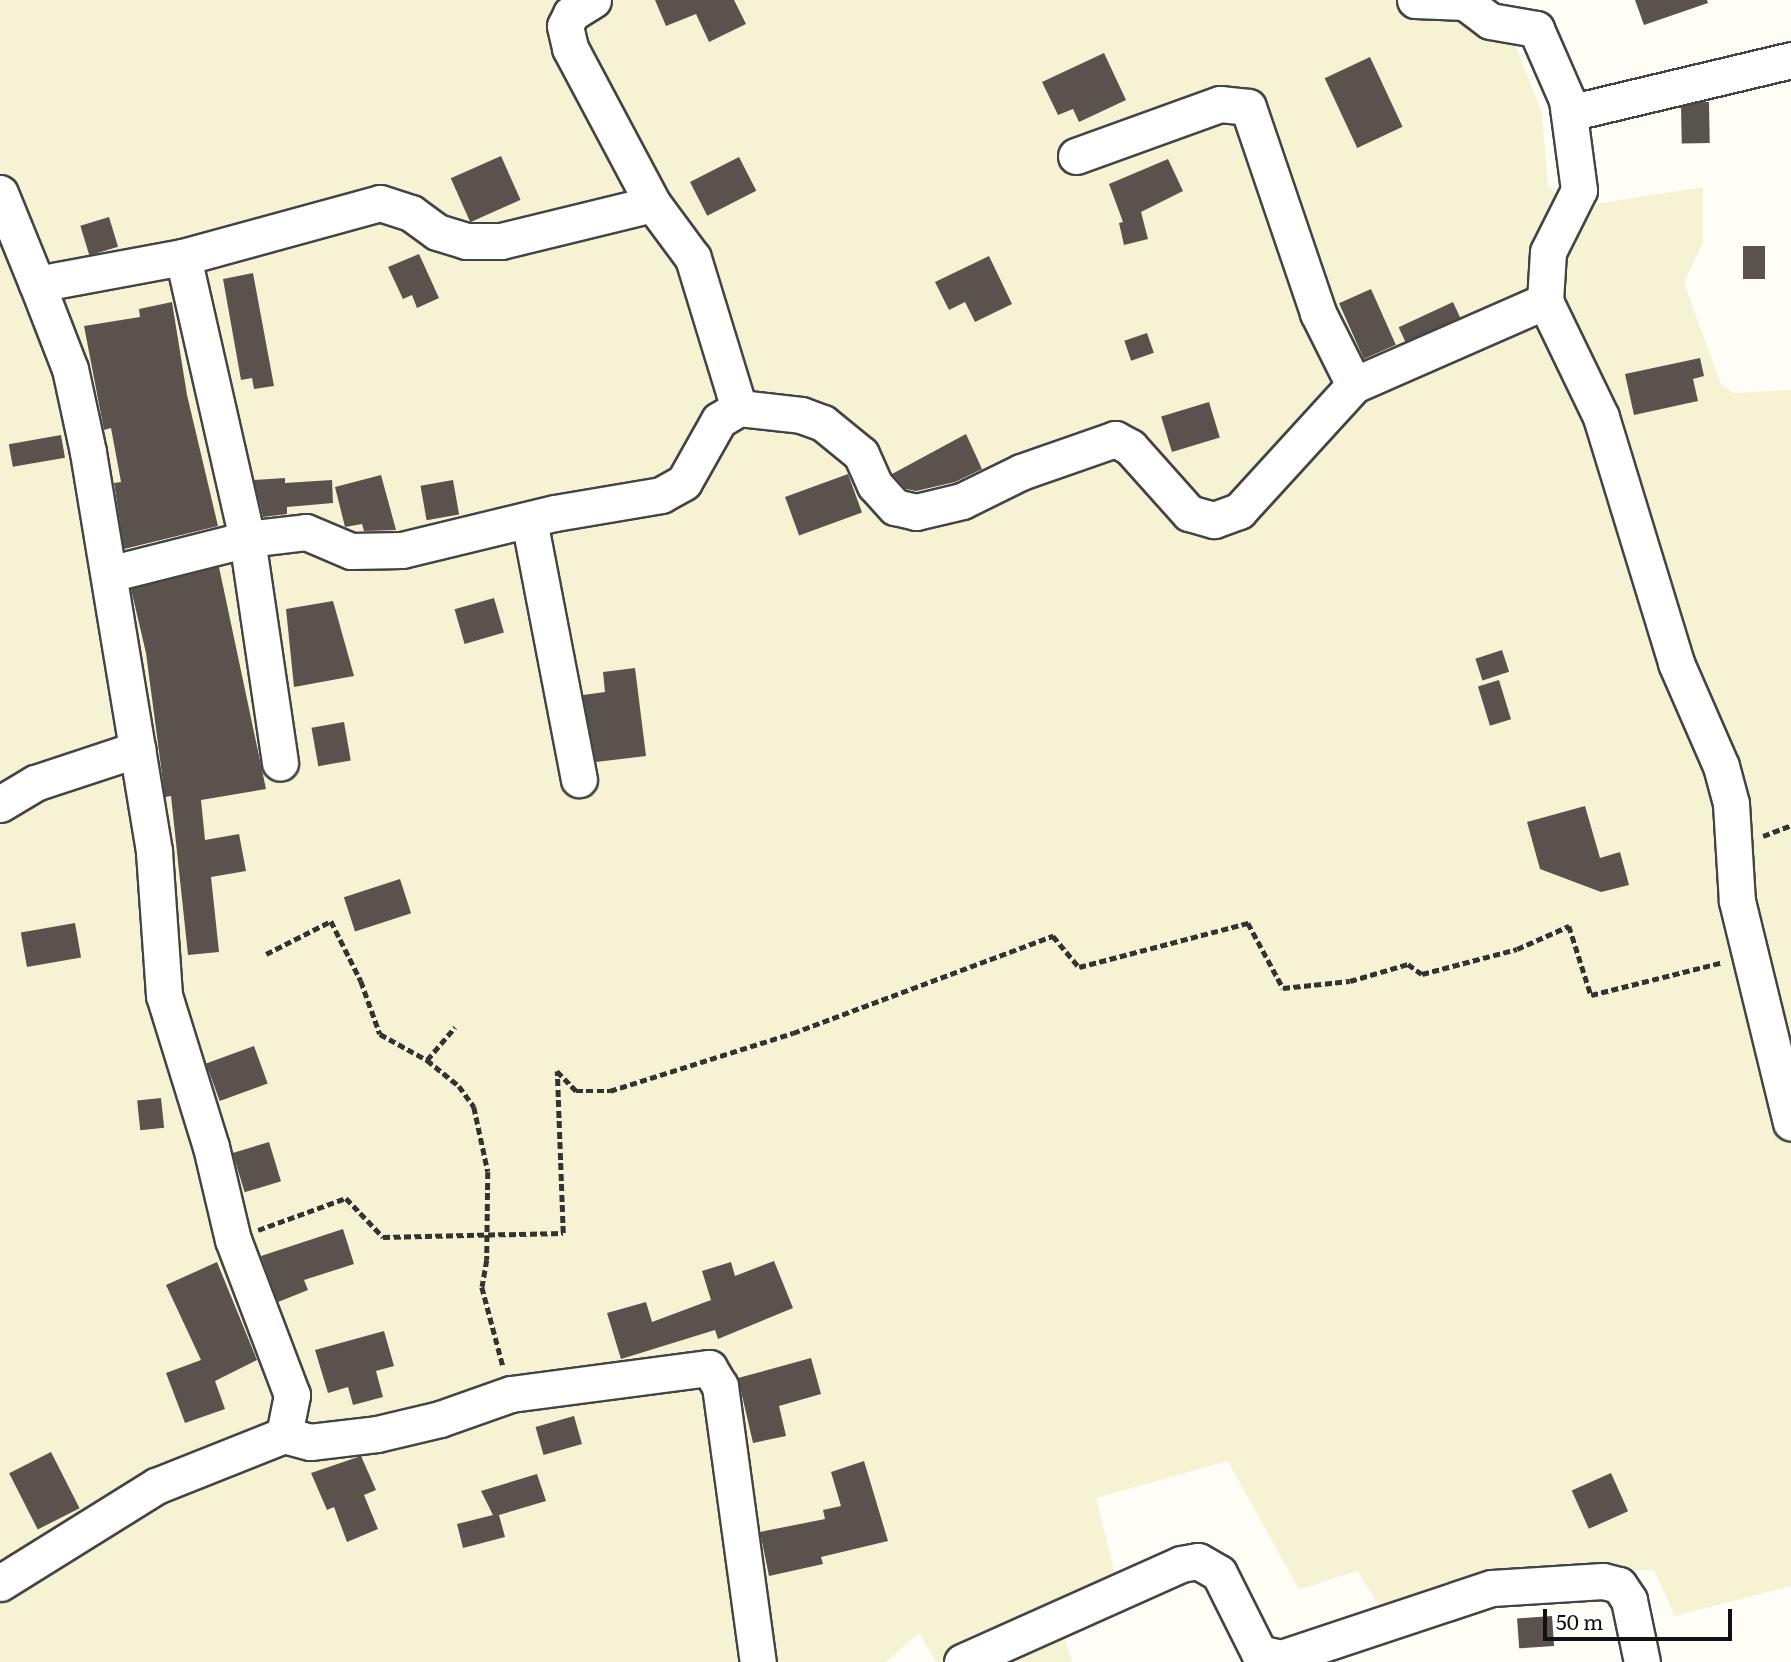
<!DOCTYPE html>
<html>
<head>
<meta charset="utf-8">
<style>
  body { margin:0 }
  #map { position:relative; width:1791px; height:1662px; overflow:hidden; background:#fffdf5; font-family:Literata,serif }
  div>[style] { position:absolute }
  .farmland>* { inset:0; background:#f6f3d4 }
  .building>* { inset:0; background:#5a524d; transform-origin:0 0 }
  .path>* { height:4.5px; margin-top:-2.25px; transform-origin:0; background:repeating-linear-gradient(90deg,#333 0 7px,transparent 0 10.5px) }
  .roads { filter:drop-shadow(2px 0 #444) drop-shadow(-2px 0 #444) drop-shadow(0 2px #444) drop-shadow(0 -2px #444) }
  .minor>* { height:35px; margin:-17.5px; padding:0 17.5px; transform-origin:17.5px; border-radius:17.5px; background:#fff }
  span { translate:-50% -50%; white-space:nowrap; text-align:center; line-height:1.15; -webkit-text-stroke:7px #fff; paint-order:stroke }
  .scale { position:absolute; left:1543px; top:1609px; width:189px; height:32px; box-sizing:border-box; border:4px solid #111; border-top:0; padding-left:9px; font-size:21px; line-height:24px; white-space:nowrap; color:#111; -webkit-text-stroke:5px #fff; paint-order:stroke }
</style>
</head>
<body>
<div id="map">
  <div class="farmland">
    <i style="clip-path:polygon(0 0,1477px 0,1510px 31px,1542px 113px,1548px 186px,1570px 208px,1703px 187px,1703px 242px,1684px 283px,1721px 384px,1734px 393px,1791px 390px,1791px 1586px,1675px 1616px,1654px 1570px,1536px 1572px,1379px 1605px,1357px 1571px,1299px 1590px,1228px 1461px,1096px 1498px,1120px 1594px,1055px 1608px,1072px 1662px,936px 1662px,919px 1633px,886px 1662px,0 1662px)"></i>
  </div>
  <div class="building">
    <i style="clip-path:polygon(655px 0,734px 0,746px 24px,709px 42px,696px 14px,666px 26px)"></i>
    <i style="clip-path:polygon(1635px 0,1707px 0,1708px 3px,1644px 25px)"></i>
    <i style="clip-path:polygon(1104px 53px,1126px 100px,1079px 122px,1073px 109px,1058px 115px,1042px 82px)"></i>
    <i style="left:1370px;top:57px;width:77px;height:50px;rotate:65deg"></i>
    <i style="left:1709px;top:102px;width:41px;height:28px;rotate:89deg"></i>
    <i style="left:501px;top:156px;width:48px;height:55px;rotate:66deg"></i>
    <i style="left:739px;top:157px;width:38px;height:55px;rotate:63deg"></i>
    <i style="clip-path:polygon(1168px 159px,1183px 191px,1141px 212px,1148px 239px,1124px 245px,1119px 223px,1123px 222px,1109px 184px)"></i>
    <i style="left:109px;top:217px;width:31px;height:30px;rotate:73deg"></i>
    <i style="left:1743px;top:246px;width:22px;height:33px"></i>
    <i style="clip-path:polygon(419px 254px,439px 298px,417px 308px,412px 295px,403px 299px,388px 267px)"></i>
    <i style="clip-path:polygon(989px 256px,1012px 304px,975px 322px,965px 302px,949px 310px,935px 282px)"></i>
    <i style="clip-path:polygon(253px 273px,274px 386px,254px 389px,252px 378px,241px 380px,223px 279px)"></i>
    <i style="left:1371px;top:289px;width:61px;height:35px;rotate:66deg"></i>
    <i style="clip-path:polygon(172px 302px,187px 395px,218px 526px,124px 549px,114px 483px,121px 482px,111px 428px,104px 430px,84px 326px,140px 317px,139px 309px)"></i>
    <i style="left:1453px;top:302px;width:17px;height:60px;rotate:65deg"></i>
    <i style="left:1147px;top:333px;width:21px;height:24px;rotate:71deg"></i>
    <i style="clip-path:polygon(1700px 358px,1704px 376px,1693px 379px,1698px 401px,1634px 415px,1625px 374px)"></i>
    <i style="left:1209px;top:402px;width:37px;height:50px;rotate:73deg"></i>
    <i style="clip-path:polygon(966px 434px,982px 469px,955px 482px,916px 491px,906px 489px,892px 474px)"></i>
    <i style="left:61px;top:435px;width:23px;height:53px;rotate:80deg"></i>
    <i style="left:848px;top:474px;width:41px;height:67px;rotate:70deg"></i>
    <i style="clip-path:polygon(381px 475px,396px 530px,364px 531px,362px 524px,345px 527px,335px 487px)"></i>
    <i style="clip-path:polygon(285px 478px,285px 483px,332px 480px,333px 503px,287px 507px,287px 514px,263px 517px,254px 480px)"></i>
    <i style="left:453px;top:480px;width:35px;height:33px;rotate:80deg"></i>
    <i style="clip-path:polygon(219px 567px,266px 789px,201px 800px,205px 840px,239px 834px,246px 871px,211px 877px,219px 952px,188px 955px,171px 796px,165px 797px,146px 653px,131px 589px)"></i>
    <i style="left:494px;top:598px;width:36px;height:41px;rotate:74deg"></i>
    <i style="clip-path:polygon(333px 601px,354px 676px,294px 687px,286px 609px)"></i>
    <i style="left:1502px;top:650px;width:23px;height:28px;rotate:72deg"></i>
    <i style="clip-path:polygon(635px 668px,646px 756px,596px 762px,583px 695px,605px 692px,603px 672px)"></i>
    <i style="left:1499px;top:680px;width:41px;height:22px;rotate:73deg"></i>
    <i style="left:344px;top:722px;width:39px;height:33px;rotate:80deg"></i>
    <i style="clip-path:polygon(1585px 806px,1600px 858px,1620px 852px,1629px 885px,1601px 892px,1540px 869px,1527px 822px)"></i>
    <i style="left:400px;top:879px;width:36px;height:59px;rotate:72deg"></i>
    <i style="left:75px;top:923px;width:35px;height:55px;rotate:80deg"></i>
    <i style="left:254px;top:1046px;width:40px;height:51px;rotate:70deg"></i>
    <i style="left:161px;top:1098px;width:30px;height:24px;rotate:84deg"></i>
    <i style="left:269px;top:1142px;width:41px;height:38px;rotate:73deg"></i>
    <i style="clip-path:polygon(343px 1229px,354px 1264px,304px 1280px,308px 1290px,278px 1302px,261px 1256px)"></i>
    <i style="clip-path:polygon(774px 1261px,793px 1308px,718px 1339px,715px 1330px,621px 1359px,607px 1313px,646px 1302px,652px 1322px,711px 1300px,702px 1271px,731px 1262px,735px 1276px)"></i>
    <i style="clip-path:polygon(217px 1262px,257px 1360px,215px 1381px,225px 1409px,185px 1423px,166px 1373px,201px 1360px,166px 1285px)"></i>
    <i style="clip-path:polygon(384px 1331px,394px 1366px,376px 1371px,383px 1397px,353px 1405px,348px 1387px,328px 1393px,315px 1350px)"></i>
    <i style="clip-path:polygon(811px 1358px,821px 1394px,779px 1406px,786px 1436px,753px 1443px,738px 1378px)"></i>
    <i style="left:574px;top:1416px;width:29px;height:40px;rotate:74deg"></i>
    <i style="left:51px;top:1452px;width:63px;height:47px;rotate:63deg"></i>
    <i style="clip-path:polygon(361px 1456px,376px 1490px,364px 1495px,378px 1529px,347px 1542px,334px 1507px,327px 1510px,311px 1473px)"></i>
    <i style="clip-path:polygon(864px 1461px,888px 1541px,821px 1557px,823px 1564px,769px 1576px,760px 1532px,825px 1519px,823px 1510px,841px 1506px,831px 1472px)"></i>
    <i style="left:1611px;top:1473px;width:42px;height:43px;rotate:66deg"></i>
    <i style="clip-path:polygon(537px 1474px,546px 1501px,499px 1515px,505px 1537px,463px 1548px,457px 1524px,493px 1515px,481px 1491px)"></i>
    <i style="left:1552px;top:1616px;width:30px;height:35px;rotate:86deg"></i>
  </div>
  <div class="path">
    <i style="left:1763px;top:836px;width:30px;rotate:-21deg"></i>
    <i style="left:266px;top:954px;width:73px;rotate:-26.9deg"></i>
    <i style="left:331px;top:921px;width:67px;rotate:63.4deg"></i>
    <i style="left:361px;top:981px;width:56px;rotate:70.3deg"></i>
    <i style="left:380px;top:1034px;width:54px;rotate:29deg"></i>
    <i style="left:427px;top:1060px;width:41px;rotate:39.1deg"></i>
    <i style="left:459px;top:1086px;width:26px;rotate:54deg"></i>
    <i style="left:474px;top:1107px;width:66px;rotate:77.8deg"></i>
    <i style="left:488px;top:1172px;width:88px;rotate:90.7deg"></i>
    <i style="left:487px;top:1260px;width:27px;rotate:100deg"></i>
    <i style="left:482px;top:1287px;width:82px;rotate:75.1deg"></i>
    <i style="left:427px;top:1060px;width:43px;rotate:-49.7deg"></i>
    <i style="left:258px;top:1230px;width:94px;rotate:-20deg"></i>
    <i style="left:346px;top:1198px;width:54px;rotate:46.5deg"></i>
    <i style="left:383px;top:1237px;width:180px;rotate:-1.3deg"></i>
    <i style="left:563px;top:1233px;width:162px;rotate:-92.1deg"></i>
    <i style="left:557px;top:1071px;width:28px;rotate:46deg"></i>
    <i style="left:576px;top:1091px;width:34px"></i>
    <i style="left:610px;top:1091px;width:192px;rotate:-17.6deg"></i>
    <i style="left:793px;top:1033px;width:278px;rotate:-20.5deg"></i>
    <i style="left:1053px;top:936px;width:40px;rotate:50deg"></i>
    <i style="left:1079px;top:967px;width:175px;rotate:-14.6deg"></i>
    <i style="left:1248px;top:923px;width:74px;rotate:61.7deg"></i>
    <i style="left:1283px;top:988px;width:67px;rotate:-6deg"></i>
    <i style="left:1350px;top:981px;width:60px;rotate:-16.3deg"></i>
    <i style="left:1408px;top:964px;width:17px;rotate:36deg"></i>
    <i style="left:1422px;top:974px;width:98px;rotate:-14.7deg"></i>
    <i style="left:1517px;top:949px;width:57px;rotate:-23.9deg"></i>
    <i style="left:1569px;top:926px;width:72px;rotate:72.3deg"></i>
    <i style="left:1591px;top:995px;width:136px;rotate:-14deg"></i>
  </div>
  <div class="roads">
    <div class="minor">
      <i style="left:593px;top:0;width:26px;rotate:148deg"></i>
      <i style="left:571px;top:14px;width:13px;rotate:117deg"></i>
      <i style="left:565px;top:26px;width:23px;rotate:77deg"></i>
      <i style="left:570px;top:48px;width:177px;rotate:62deg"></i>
      <i style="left:1415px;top:0;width:50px;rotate:2.3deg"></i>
      <i style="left:1465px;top:2px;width:31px;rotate:37deg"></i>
      <i style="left:1490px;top:21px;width:47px;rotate:9.9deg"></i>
      <i style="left:1536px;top:29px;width:77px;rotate:66.4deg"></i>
      <i style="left:1567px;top:100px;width:91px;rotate:82.4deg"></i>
      <i style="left:1579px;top:190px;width:69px;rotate:116.6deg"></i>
      <i style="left:1548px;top:252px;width:49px;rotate:93.5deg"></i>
      <i style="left:1545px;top:301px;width:129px;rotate:64.2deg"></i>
      <i style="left:1601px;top:417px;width:257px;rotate:73deg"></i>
      <i style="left:1676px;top:663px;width:112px;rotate:66.4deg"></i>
      <i style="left:1721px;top:766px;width:39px;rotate:75deg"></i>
      <i style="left:1731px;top:804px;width:97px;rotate:86.5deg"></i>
      <i style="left:1737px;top:901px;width:228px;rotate:76.3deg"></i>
      <i style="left:1569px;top:113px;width:228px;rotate:-13.4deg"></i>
      <i style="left:1076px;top:156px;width:153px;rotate:-19.9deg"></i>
      <i style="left:1220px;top:104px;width:28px;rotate:6deg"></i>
      <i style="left:1248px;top:107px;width:218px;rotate:71.2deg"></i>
      <i style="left:1318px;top:313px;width:80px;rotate:63.4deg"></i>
      <i style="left:0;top:193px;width:98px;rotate:67.9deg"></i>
      <i style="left:37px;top:284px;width:148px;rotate:-10.5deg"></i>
      <i style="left:183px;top:257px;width:204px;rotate:-15.3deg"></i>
      <i style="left:380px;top:203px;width:33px;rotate:18deg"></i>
      <i style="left:411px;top:213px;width:32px;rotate:36deg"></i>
      <i style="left:437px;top:232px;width:30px;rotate:17deg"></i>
      <i style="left:466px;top:241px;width:35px"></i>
      <i style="left:501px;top:241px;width:156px;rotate:-13.7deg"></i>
      <i style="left:653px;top:204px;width:67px;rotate:53.5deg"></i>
      <i style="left:693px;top:258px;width:157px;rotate:73deg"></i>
      <i style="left:183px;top:257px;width:289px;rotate:77.2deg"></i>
      <i style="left:247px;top:539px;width:226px;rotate:81.6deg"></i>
      <i style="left:529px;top:520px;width:264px;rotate:79.1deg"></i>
      <i style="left:109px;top:574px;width:142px;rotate:-14.2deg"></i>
      <i style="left:247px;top:539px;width:59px;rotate:-6.8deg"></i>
      <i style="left:306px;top:532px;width:49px;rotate:22.9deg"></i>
      <i style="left:351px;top:551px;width:51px;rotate:-1.1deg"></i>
      <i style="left:402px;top:550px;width:157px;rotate:-13.6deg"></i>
      <i style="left:555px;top:513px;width:108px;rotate:-9.6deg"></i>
      <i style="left:661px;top:495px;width:26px;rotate:-29deg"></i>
      <i style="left:684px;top:482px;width:71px;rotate:-60.6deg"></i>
      <i style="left:719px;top:420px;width:23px;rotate:-31deg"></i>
      <i style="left:739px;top:408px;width:62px;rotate:6.4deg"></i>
      <i style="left:801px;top:415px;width:23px;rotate:20deg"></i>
      <i style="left:823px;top:423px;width:49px;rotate:39.2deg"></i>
      <i style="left:861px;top:454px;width:34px;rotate:66deg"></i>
      <i style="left:875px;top:485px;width:30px;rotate:48deg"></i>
      <i style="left:895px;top:507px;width:22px;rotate:13deg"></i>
      <i style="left:916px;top:512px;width:47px;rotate:-13.4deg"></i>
      <i style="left:962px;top:501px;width:66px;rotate:-26.2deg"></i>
      <i style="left:1021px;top:472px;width:100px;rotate:-19.3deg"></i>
      <i style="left:1115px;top:439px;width:17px;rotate:28deg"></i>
      <i style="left:1130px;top:447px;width:89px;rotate:48.2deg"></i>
      <i style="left:1189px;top:513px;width:26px;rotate:16deg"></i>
      <i style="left:1214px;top:520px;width:27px;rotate:-20deg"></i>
      <i style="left:1239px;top:511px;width:171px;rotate:-47.6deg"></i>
      <i style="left:1354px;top:385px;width:209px;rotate:-23.7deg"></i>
      <i style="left:0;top:804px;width:41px;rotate:-31deg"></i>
      <i style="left:35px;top:783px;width:108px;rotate:-18.3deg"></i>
      <i style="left:284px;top:1435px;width:27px;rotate:15deg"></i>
      <i style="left:310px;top:1442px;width:67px;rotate:-6.8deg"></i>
      <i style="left:377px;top:1434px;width:65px;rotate:-13.4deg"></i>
      <i style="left:440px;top:1419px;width:75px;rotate:-19.4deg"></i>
      <i style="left:511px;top:1394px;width:200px;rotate:-7.5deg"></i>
      <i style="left:709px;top:1368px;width:21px;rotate:59deg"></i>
      <i style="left:720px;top:1386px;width:279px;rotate:82.2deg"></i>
      <i style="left:0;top:1583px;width:184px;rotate:-31.9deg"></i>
      <i style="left:156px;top:1486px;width:138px;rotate:-21.7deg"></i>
      <i style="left:284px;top:1435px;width:41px;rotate:-78.7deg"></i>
      <i style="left:292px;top:1395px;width:166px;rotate:-110.8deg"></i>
      <i style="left:233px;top:1240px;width:96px;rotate:-103.3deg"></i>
      <i style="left:211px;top:1147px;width:159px;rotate:-107.2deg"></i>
      <i style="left:164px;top:995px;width:144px;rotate:-94deg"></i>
      <i style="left:154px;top:851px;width:404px;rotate:-99.4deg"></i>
      <i style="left:88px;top:452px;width:85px;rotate:-102.2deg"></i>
      <i style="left:70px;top:369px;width:91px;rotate:-111.2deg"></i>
      <i style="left:962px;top:1662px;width:240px;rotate:-24.1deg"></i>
      <i style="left:1181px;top:1564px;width:17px;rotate:-10deg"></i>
      <i style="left:1198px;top:1561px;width:24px;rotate:30deg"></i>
      <i style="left:1219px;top:1573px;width:89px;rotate:63.4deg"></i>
      <i style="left:1259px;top:1653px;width:23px;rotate:13deg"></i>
      <i style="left:1281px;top:1658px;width:222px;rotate:-18.4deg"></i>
      <i style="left:1492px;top:1588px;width:111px;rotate:-3.6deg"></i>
      <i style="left:1603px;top:1581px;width:16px;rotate:14deg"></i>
      <i style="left:1619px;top:1585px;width:18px;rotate:56deg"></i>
      <i style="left:1629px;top:1600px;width:63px;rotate:78.2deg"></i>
    </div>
  </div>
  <div class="scale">50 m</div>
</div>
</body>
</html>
